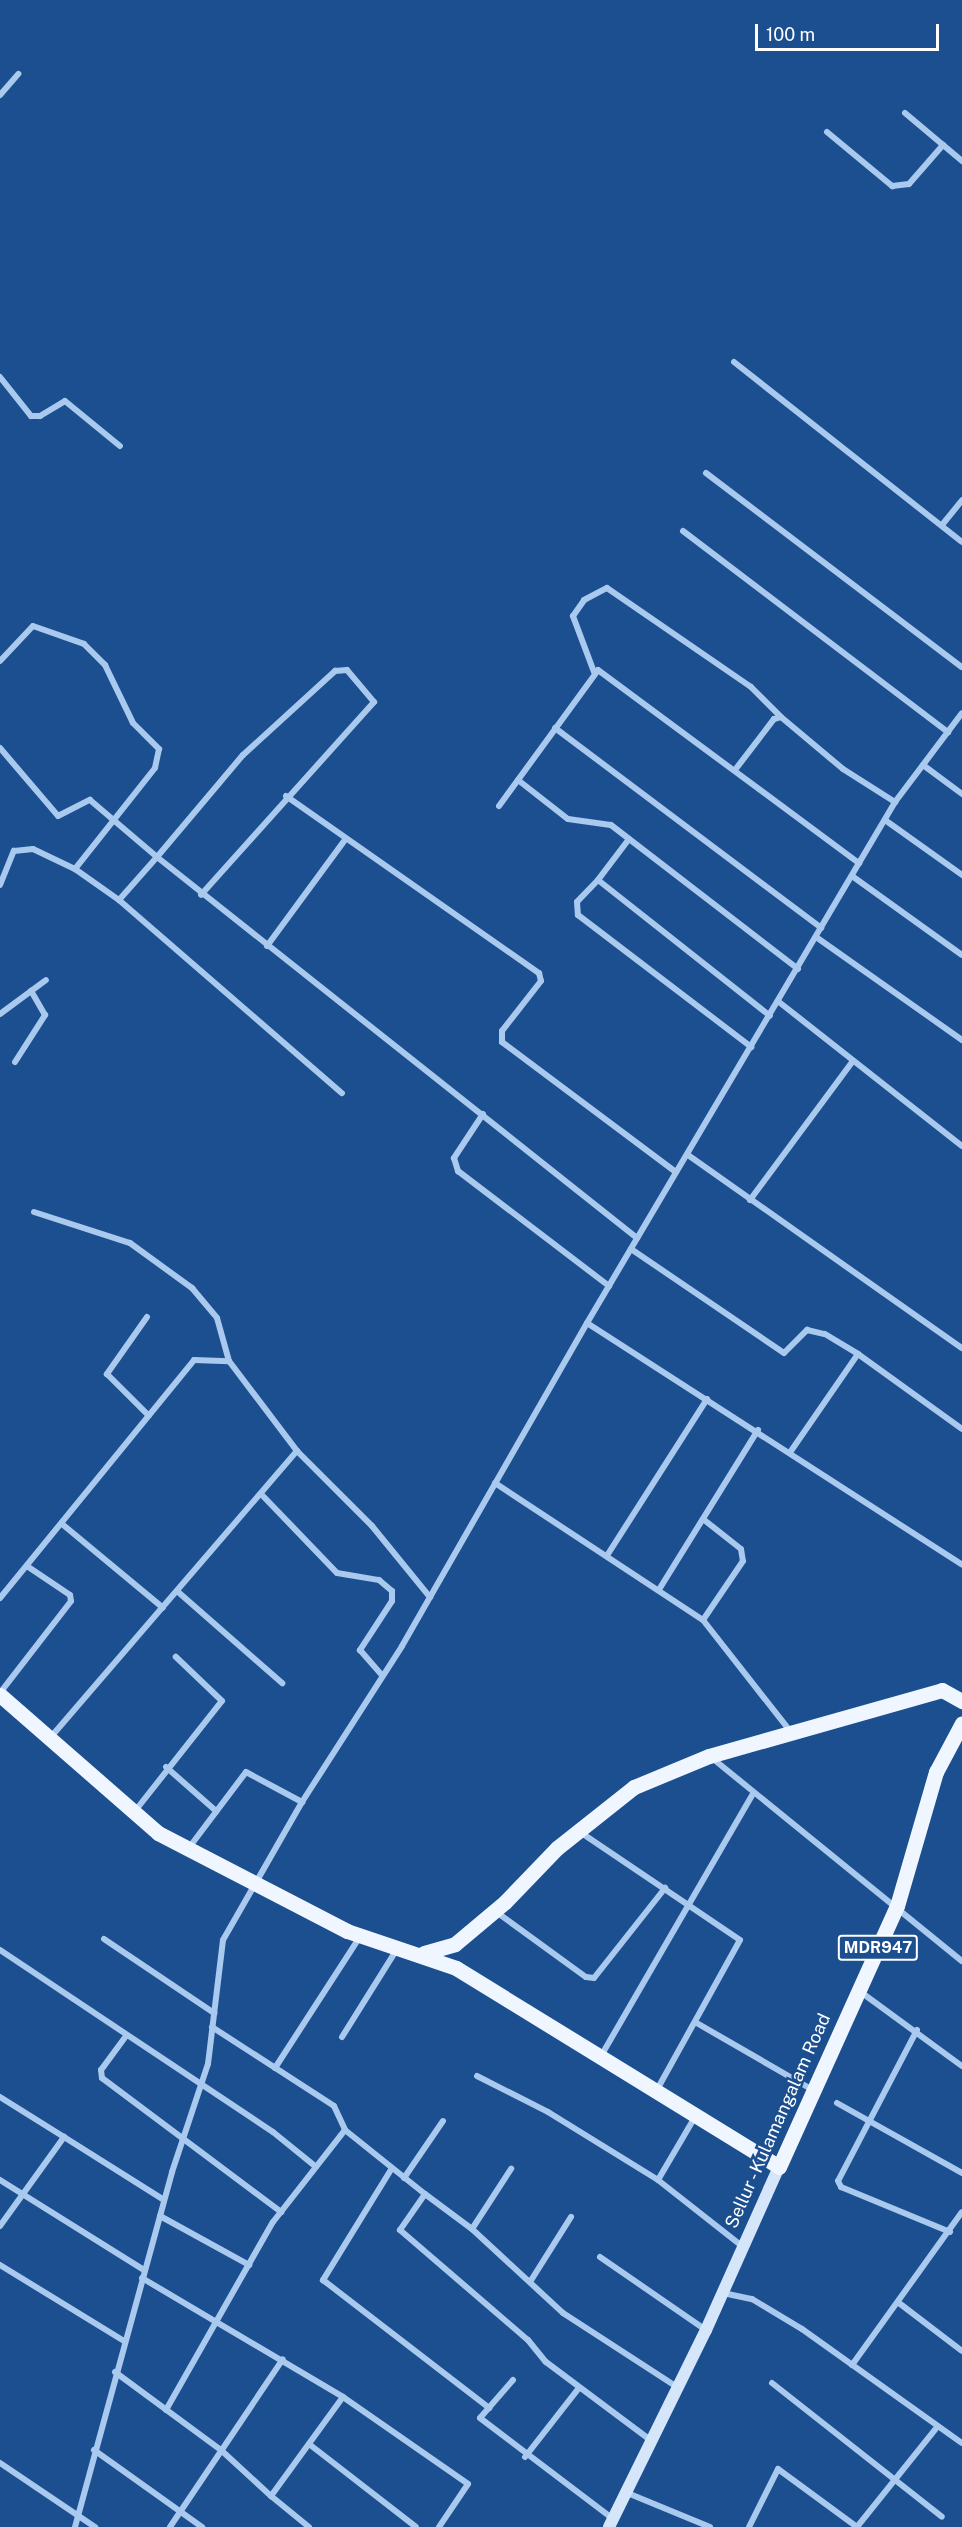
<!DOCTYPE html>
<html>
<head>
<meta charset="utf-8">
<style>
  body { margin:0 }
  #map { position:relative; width:962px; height:2527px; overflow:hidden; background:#1b4f8f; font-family:"Public Sans",sans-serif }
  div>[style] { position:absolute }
  .street>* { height:6px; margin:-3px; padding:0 3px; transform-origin:3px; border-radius:3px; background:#a9c9ee }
  .secondary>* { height:12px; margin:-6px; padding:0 6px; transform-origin:6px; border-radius:6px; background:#d6e6fa }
  .primary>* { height:15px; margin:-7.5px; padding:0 7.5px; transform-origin:7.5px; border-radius:7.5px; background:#f0f6ff }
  span { translate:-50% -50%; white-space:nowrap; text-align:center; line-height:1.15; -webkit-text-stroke:5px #1b4f8f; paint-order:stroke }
  .shield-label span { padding:2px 4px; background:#1b4f8f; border:2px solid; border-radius:4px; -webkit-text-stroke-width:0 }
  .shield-label { font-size:16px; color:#fff; font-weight:700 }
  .street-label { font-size:18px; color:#fff }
  .scale { position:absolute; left:755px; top:24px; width:184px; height:27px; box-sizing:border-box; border:3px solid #fff; border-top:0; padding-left:8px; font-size:18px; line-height:21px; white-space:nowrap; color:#fff; -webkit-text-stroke:4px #1b4f8f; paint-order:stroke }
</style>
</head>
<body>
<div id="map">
  <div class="street">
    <i style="left:0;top:95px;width:28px;rotate:-49deg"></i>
    <i style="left:905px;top:113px;width:75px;rotate:40.1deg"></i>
    <i style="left:827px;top:132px;width:85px;rotate:39.7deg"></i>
    <i style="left:892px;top:186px;width:17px;rotate:-7deg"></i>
    <i style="left:909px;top:184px;width:52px;rotate:-48.9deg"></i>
    <i style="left:734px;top:362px;width:290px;rotate:38.3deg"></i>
    <i style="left:0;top:377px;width:50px;rotate:51.5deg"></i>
    <i style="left:31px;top:416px;width:9px"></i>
    <i style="left:40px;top:416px;width:29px;rotate:-31deg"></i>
    <i style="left:65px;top:401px;width:71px;rotate:39.3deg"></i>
    <i style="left:706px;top:473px;width:321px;rotate:37.2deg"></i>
    <i style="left:942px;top:525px;width:32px;rotate:-51deg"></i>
    <i style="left:683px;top:531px;width:333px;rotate:37.2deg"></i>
    <i style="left:0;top:661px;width:48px;rotate:-46.7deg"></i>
    <i style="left:33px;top:626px;width:54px;rotate:19.4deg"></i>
    <i style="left:84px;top:644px;width:30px;rotate:45deg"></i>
    <i style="left:105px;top:665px;width:64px;rotate:64.2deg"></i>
    <i style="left:133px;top:723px;width:37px;rotate:45deg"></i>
    <i style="left:159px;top:749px;width:19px;rotate:102deg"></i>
    <i style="left:155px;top:768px;width:129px;rotate:128.4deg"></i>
    <i style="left:594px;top:672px;width:60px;rotate:-110.6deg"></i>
    <i style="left:573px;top:616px;width:19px;rotate:-55deg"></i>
    <i style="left:584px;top:600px;width:26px;rotate:-28deg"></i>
    <i style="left:607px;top:588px;width:175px;rotate:34.5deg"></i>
    <i style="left:751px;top:687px;width:42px;rotate:45deg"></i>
    <i style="left:555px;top:728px;width:333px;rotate:36.9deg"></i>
    <i style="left:0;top:748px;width:89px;rotate:49.5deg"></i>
    <i style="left:58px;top:816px;width:36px;rotate:-27deg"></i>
    <i style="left:90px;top:800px;width:88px;rotate:40.4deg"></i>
    <i style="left:157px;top:857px;width:133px;rotate:-49.9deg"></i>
    <i style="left:243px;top:755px;width:125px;rotate:-42.4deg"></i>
    <i style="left:335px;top:671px;width:12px;rotate:-5deg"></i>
    <i style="left:347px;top:670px;width:42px;rotate:49.8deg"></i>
    <i style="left:374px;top:702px;width:259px;rotate:131.9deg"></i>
    <i style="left:923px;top:765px;width:49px;rotate:36.6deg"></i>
    <i style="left:735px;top:770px;width:64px;rotate:-52.6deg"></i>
    <i style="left:774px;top:719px;width:7px;rotate:-16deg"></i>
    <i style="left:781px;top:717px;width:81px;rotate:40deg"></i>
    <i style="left:843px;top:769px;width:62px;rotate:32.4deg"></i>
    <i style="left:518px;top:780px;width:63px;rotate:38deg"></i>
    <i style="left:568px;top:819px;width:43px;rotate:7.9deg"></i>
    <i style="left:611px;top:825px;width:236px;rotate:37.6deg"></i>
    <i style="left:286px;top:796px;width:309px;rotate:35deg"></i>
    <i style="left:539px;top:973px;width:8px;rotate:76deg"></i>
    <i style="left:541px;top:981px;width:63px;rotate:128deg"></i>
    <i style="left:502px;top:1031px;width:11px;rotate:90deg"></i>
    <i style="left:502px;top:1042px;width:217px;rotate:36.8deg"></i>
    <i style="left:499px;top:806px;width:168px;rotate:-53.9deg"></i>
    <i style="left:598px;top:670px;width:325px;rotate:36.5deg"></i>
    <i style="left:885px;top:820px;width:95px;rotate:35.5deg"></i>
    <i style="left:629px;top:839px;width:51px;rotate:127.1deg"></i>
    <i style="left:598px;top:880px;width:219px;rotate:38.3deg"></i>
    <i style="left:852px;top:876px;width:135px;rotate:35.7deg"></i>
    <i style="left:598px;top:880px;width:30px;rotate:134deg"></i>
    <i style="left:577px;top:902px;width:13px;rotate:86deg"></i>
    <i style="left:578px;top:915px;width:218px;rotate:37.3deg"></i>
    <i style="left:0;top:885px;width:37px;rotate:-68deg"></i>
    <i style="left:14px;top:851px;width:19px;rotate:-6deg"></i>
    <i style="left:33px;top:849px;width:47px;rotate:25.5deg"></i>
    <i style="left:75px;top:869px;width:54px;rotate:35.2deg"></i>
    <i style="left:119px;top:900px;width:57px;rotate:-48.5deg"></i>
    <i style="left:157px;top:857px;width:613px;rotate:38.44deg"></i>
    <i style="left:119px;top:900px;width:295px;rotate:40.9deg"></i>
    <i style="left:816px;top:937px;width:179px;rotate:35.2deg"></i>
    <i style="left:267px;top:946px;width:132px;rotate:-53.7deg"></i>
    <i style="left:779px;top:1002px;width:233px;rotate:38.2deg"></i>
    <i style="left:0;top:1014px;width:57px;rotate:-36.5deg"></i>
    <i style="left:15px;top:1062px;width:56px;rotate:-57.4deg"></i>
    <i style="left:45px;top:1015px;width:28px;rotate:-120deg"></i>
    <i style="left:483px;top:1114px;width:53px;rotate:123.4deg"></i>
    <i style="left:454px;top:1158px;width:14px;rotate:73deg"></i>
    <i style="left:458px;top:1171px;width:190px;rotate:37.3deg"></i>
    <i style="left:688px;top:1155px;width:335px;rotate:35.2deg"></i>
    <i style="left:750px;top:1200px;width:173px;rotate:-53.5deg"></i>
    <i style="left:34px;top:1212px;width:101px;rotate:17.9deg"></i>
    <i style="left:130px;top:1243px;width:77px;rotate:36deg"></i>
    <i style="left:192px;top:1288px;width:39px;rotate:50deg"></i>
    <i style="left:217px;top:1318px;width:45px;rotate:74.4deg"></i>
    <i style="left:229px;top:1361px;width:113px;rotate:52.9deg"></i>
    <i style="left:297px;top:1451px;width:106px;rotate:45deg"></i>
    <i style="left:372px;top:1526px;width:92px;rotate:50.8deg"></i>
    <i style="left:631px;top:1249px;width:185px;rotate:34.2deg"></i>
    <i style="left:784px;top:1353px;width:33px;rotate:-45deg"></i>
    <i style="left:807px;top:1330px;width:18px;rotate:13deg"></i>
    <i style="left:825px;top:1334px;width:39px;rotate:31deg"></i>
    <i style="left:147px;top:1317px;width:70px;rotate:125.1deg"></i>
    <i style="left:107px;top:1374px;width:59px;rotate:45deg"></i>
    <i style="left:587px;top:1323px;width:605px;rotate:-59.41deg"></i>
    <i style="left:895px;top:802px;width:111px;rotate:-53deg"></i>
    <i style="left:791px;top:1451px;width:118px;rotate:-55.4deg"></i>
    <i style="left:858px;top:1354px;width:128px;rotate:35.8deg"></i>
    <i style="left:495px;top:1483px;width:249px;rotate:33.4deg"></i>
    <i style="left:703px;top:1620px;width:141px;rotate:51.9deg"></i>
    <i style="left:262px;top:1495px;width:108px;rotate:46.1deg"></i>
    <i style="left:337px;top:1573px;width:43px;rotate:9.5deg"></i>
    <i style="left:379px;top:1580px;width:17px;rotate:40deg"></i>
    <i style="left:392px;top:1591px;width:10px;rotate:90deg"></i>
    <i style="left:392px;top:1601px;width:59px;rotate:123.1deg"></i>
    <i style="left:360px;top:1650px;width:33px;rotate:49deg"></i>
    <i style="left:703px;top:1519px;width:48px;rotate:38.3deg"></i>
    <i style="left:741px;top:1549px;width:12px;rotate:81deg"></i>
    <i style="left:743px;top:1561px;width:71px;rotate:124.1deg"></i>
    <i style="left:62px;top:1524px;width:131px;rotate:39.7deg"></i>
    <i style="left:608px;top:1554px;width:184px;rotate:-57.4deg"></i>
    <i style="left:660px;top:1588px;width:186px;rotate:-58.2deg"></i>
    <i style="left:177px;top:1591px;width:140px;rotate:41.2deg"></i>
    <i style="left:0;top:1598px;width:307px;rotate:-50.8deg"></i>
    <i style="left:194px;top:1360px;width:35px;rotate:2deg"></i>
    <i style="left:0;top:1693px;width:116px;rotate:-52.3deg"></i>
    <i style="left:71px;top:1601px;width:6px;rotate:-99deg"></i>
    <i style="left:70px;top:1595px;width:52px;rotate:-146deg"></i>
    <i style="left:50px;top:1738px;width:379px;rotate:-49.3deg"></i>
    <i style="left:712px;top:1758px;width:322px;rotate:39.1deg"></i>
    <i style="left:166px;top:1767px;width:67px;rotate:41.3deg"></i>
    <i style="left:135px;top:1811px;width:140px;rotate:-51.7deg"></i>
    <i style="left:222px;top:1701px;width:64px;rotate:-136.3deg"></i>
    <i style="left:580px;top:1832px;width:193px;rotate:34deg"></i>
    <i style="left:740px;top:1940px;width:171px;rotate:119deg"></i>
    <i style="left:188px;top:1849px;width:96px;rotate:-53deg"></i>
    <i style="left:246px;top:1772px;width:64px;rotate:28.2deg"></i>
    <i style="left:495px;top:1911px;width:112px;rotate:36deg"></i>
    <i style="left:586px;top:1977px;width:8px;rotate:7deg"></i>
    <i style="left:594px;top:1978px;width:115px;rotate:-51.7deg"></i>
    <i style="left:104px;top:1939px;width:133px;rotate:33.9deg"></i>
    <i style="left:0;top:1950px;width:328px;rotate:33.7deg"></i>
    <i style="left:273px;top:2132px;width:55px;rotate:39.1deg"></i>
    <i style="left:858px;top:1990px;width:129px;rotate:36.2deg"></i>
    <i style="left:695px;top:2022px;width:136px;rotate:30deg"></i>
    <i style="left:212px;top:2027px;width:145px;rotate:32.9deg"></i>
    <i style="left:334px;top:2106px;width:26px;rotate:65deg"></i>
    <i style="left:345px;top:2130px;width:102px;rotate:38.7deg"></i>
    <i style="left:425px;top:2194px;width:44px;rotate:124.8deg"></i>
    <i style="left:400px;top:2230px;width:169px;rotate:40.7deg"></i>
    <i style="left:528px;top:2340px;width:28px;rotate:51deg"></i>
    <i style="left:546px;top:2362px;width:129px;rotate:36.8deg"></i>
    <i style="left:917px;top:2030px;width:170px;rotate:117.6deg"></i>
    <i style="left:838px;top:2181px;width:7px;rotate:63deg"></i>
    <i style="left:841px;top:2187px;width:118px;rotate:22.4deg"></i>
    <i style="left:126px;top:2036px;width:42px;rotate:126.3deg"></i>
    <i style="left:101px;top:2070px;width:8px;rotate:83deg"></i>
    <i style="left:102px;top:2078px;width:224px;rotate:36.8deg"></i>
    <i style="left:342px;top:2037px;width:104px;rotate:-58deg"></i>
    <i style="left:601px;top:2056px;width:303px;rotate:-59.9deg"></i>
    <i style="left:275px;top:2068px;width:158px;rotate:-57.1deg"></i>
    <i style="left:477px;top:2076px;width:80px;rotate:26.9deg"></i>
    <i style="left:548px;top:2112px;width:129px;rotate:31.7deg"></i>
    <i style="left:658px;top:2180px;width:73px;rotate:-59.6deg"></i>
    <i style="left:0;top:2097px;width:75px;rotate:32deg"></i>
    <i style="left:837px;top:2103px;width:143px;rotate:29.2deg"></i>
    <i style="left:392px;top:2168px;width:132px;rotate:121.6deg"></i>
    <i style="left:323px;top:2280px;width:210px;rotate:37.6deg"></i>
    <i style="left:404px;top:2178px;width:69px;rotate:-55.6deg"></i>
    <i style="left:0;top:2180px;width:170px;rotate:32deg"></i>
    <i style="left:658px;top:2180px;width:107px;rotate:38.2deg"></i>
    <i style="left:425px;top:2194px;width:59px;rotate:36.7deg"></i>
    <i style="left:472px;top:2229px;width:124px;rotate:42.7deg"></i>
    <i style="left:563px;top:2313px;width:136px;rotate:33deg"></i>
    <i style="left:160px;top:2216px;width:102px;rotate:28.8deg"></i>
    <i style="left:0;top:2226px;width:110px;rotate:-54.3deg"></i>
    <i style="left:64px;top:2137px;width:118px;rotate:32.2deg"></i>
    <i style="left:472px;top:2229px;width:72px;rotate:-57deg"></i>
    <i style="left:600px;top:2257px;width:129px;rotate:34.6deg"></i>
    <i style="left:0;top:2265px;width:145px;rotate:31.5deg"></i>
    <i style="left:142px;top:2278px;width:234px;rotate:30.6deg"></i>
    <i style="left:530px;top:2282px;width:77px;rotate:-57.8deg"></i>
    <i style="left:723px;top:2293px;width:30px;rotate:12deg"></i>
    <i style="left:752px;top:2299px;width:58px;rotate:31deg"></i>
    <i style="left:802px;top:2329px;width:196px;rotate:35.5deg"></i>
    <i style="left:899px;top:2303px;width:79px;rotate:37.3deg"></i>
    <i style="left:852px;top:2365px;width:188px;rotate:-54.3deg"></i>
    <i style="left:115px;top:2372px;width:133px;rotate:36.4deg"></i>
    <i style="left:222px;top:2451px;width:67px;rotate:42.6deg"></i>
    <i style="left:271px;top:2496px;width:122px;rotate:-54deg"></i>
    <i style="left:343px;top:2397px;width:152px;rotate:34.8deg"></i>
    <i style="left:468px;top:2484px;width:52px;rotate:124deg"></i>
    <i style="left:513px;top:2380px;width:50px;rotate:131deg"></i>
    <i style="left:480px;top:2418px;width:167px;rotate:37.2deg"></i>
    <i style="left:772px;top:2383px;width:216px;rotate:38.2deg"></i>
    <i style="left:166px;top:2410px;width:216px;rotate:-60.4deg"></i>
    <i style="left:273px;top:2222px;width:117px;rotate:-52deg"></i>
    <i style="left:309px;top:2444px;width:135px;rotate:37.8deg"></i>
    <i style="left:94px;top:2450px;width:133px;rotate:35.5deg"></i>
    <i style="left:525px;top:2457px;width:88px;rotate:-52deg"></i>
    <i style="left:0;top:2463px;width:115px;rotate:34deg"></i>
    <i style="left:625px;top:2492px;width:92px;rotate:22.4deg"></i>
    <i style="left:271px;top:2496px;width:49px;rotate:39.2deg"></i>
    <i style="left:75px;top:2527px;width:368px;rotate:-74.7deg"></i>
    <i style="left:172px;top:2172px;width:114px;rotate:-71.6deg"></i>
    <i style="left:208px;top:2064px;width:125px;rotate:-83.1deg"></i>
    <i style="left:223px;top:1940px;width:159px;rotate:-60.2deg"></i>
    <i style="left:302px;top:1802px;width:185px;rotate:-57.3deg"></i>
    <i style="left:402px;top:1646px;width:372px;rotate:-60.2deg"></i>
    <i style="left:587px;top:1323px;width:446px;rotate:32.8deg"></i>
    <i style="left:170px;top:2527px;width:202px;rotate:-56.1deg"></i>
    <i style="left:749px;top:2527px;width:65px;rotate:-63.4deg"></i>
    <i style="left:778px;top:2469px;width:98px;rotate:36.3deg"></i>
    <i style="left:857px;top:2527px;width:129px;rotate:-51.3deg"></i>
  </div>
  <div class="secondary">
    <i style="left:609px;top:2527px;width:220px;rotate:-63.8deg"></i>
    <i style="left:706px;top:2330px;width:179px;rotate:-65.9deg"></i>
  </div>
  <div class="primary">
    <i style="left:0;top:1695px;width:210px;rotate:41.1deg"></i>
    <i style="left:158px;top:1833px;width:213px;rotate:27.4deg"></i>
    <i style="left:347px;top:1931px;width:115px;rotate:18.7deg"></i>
    <i style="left:456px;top:1968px;width:379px;rotate:31.6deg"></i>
    <i style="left:779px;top:2167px;width:286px;rotate:-65.7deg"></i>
    <i style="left:897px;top:1906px;width:140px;rotate:-73.8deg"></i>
    <i style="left:936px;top:1772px;width:55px;rotate:-62deg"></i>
    <i style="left:424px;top:1953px;width:32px;rotate:-16deg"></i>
    <i style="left:455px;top:1944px;width:65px;rotate:-40deg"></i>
    <i style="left:505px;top:1902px;width:75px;rotate:-46.1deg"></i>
    <i style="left:557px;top:1848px;width:98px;rotate:-38.4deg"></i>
    <i style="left:634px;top:1787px;width:81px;rotate:-22.5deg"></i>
    <i style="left:709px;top:1756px;width:242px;rotate:-15.8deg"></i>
    <i style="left:942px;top:1690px;width:23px;rotate:29deg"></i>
  </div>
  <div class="shield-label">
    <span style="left:878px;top:1948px">MDR947</span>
  </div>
  <div class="street-label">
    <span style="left:778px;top:2121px;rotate:-66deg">Sellur - Kulamangalam Road</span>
  </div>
  <div class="scale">100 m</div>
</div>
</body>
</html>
